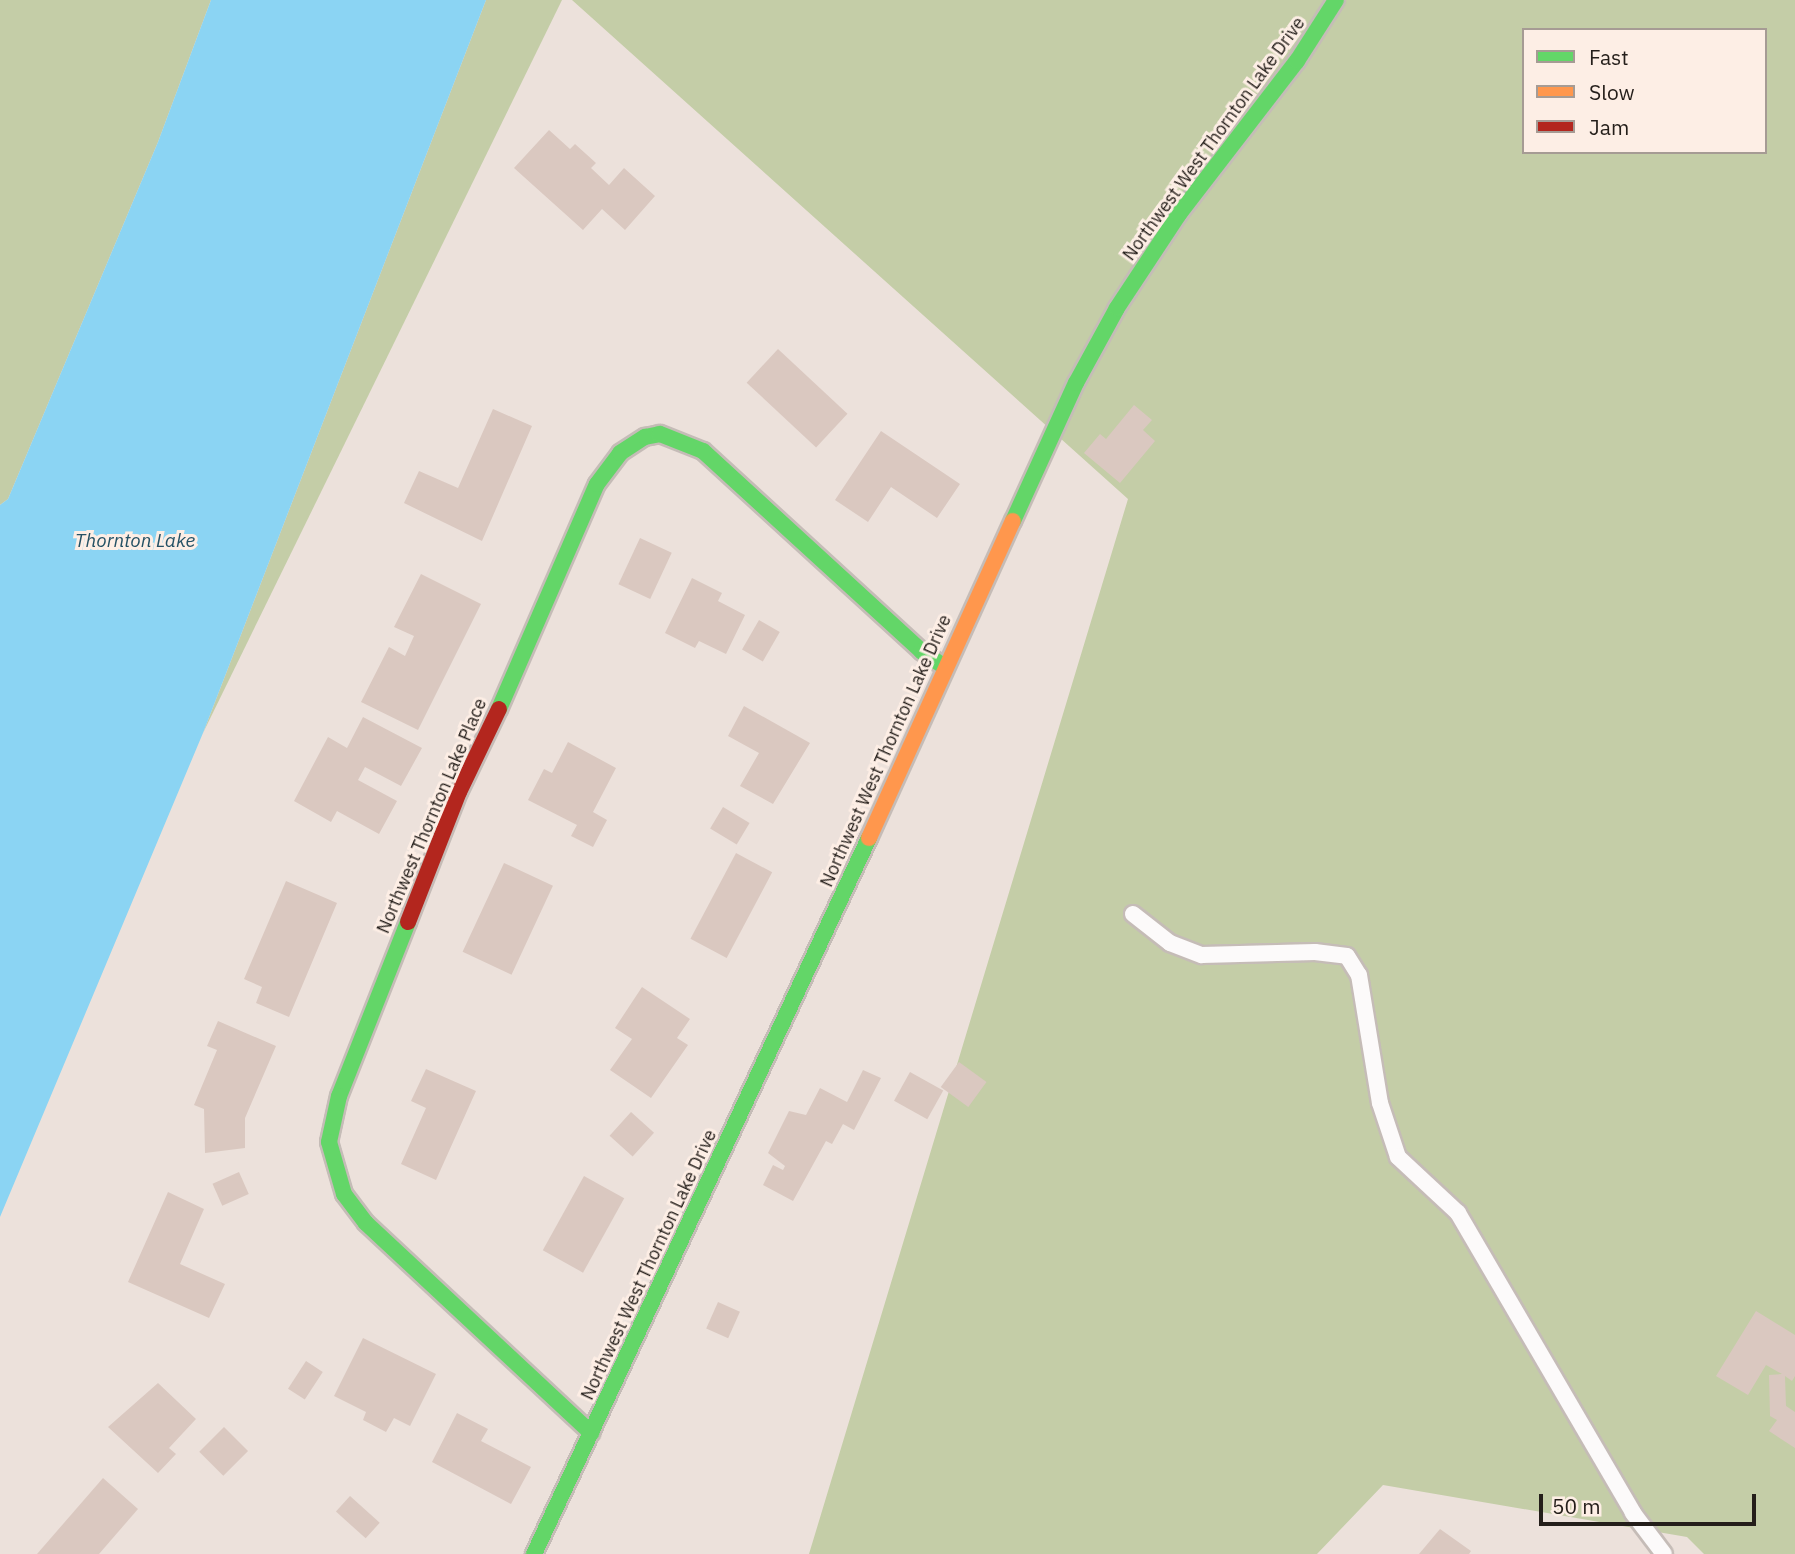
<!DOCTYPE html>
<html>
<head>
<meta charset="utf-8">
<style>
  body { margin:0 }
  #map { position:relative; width:1795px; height:1554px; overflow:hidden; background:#ece1db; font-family:"IBM Plex Sans",sans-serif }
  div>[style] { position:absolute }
  .green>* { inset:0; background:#c4cda7 }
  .water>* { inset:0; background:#8bd4f3 }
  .building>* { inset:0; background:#dac8c0; transform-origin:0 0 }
  .roads { filter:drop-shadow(2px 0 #c5bcb7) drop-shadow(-2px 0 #c5bcb7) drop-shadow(0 2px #c5bcb7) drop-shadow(0 -2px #c5bcb7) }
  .lane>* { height:16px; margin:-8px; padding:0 8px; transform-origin:8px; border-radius:8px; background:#fcfafa }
  .fast>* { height:16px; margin:-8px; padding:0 8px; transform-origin:8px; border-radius:8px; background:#63d668 }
  .slow>* { height:16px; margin:-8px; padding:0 8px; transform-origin:8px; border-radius:8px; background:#ff974d }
  .jam>* { height:16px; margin:-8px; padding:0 8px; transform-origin:8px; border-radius:8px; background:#b3261e }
  span { translate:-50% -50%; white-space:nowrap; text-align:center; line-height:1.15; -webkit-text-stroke:6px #fdeee5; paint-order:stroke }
  .street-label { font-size:18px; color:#241e1a }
  .water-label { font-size:19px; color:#245165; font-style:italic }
  .legend { position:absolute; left:1522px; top:28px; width:245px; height:126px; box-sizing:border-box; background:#fdeee5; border:2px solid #a69b94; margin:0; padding:9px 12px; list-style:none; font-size:21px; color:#241e1a }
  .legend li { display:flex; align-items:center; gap:14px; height:35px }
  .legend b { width:35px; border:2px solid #a69b94 }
  .scale { position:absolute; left:1539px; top:1494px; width:217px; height:32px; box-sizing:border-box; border:4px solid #241e1a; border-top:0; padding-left:9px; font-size:21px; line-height:24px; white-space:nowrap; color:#241e1a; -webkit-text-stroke:5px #fdeee5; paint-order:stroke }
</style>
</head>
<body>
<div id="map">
  <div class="green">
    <i style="clip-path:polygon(0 0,211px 0,158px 142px,8px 499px,0 505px)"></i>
    <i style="clip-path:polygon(486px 0,562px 0,203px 733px)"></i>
    <i style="clip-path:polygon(evenodd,572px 0,1795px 0,1795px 1554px,1704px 1554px,1687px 1537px,1383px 1485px,1317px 1554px,809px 1554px,1128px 499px,572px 0,1524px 30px,1765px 30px,1765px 152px,1524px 152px,1524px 30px)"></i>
  </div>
  <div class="water">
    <i style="clip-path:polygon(211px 0,486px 0,203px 733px,0 1217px,0 505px,8px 499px,158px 142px)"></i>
  </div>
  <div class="building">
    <i style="clip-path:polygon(549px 130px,570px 149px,575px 144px,596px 163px,591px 168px,609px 185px,624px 168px,655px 196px,625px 230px,602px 209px,583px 230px,514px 168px)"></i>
    <i style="left:778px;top:349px;width:95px;height:46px;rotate:43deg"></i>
    <i style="clip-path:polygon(1134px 405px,1152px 420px,1143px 430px,1155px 441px,1120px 483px,1084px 453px,1100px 434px,1106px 439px)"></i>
    <i style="clip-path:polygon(493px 409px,532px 426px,482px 541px,404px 503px,419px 471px,458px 488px)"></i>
    <i style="clip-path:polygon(881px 431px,960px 484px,937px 518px,891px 487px,868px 522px,835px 500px)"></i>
    <i style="left:640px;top:538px;width:35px;height:51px;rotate:25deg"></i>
    <i style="clip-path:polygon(421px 574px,481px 604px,418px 730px,361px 702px,389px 647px,405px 656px,414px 636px,394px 627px)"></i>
    <i style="clip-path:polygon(692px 578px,722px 593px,718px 601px,745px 615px,726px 654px,699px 641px,695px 648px,665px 633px)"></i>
    <i style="left:759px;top:620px;width:24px;height:34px;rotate:30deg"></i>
    <i style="clip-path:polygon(744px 706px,810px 743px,773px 804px,740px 786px,759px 753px,728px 736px)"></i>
    <i style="clip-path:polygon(363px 717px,422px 748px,401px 786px,365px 767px,358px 780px,397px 801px,379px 834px,337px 811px,331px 822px,294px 801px,328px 737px,347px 748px)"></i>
    <i style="clip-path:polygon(568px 742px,616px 768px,593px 812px,607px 820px,593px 847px,571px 836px,577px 825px,528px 800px,544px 769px,552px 773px)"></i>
    <i style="left:723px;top:807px;width:31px;height:25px;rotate:31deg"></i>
    <i style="left:736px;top:853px;width:41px;height:97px;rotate:28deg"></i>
    <i style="left:504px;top:863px;width:54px;height:98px;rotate:25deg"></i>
    <i style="clip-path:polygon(286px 881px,337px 903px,289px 1017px,256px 1003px,262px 987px,244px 979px)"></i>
    <i style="clip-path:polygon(642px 987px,690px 1019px,677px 1038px,688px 1045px,651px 1098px,610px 1070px,632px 1039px,615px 1028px)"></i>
    <i style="clip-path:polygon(218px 1021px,276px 1046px,245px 1118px,245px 1148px,205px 1153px,204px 1109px,194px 1105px,217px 1050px,207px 1046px)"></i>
    <i style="left:959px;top:1062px;width:34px;height:31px;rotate:36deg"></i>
    <i style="clip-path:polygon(426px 1069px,476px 1091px,436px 1180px,401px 1164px,426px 1108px,411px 1101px)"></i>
    <i style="clip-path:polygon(863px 1070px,881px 1078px,854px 1130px,843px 1124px,832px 1144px,826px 1141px,793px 1201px,763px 1185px,773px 1165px,783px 1170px,785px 1166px,768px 1153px,789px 1111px,806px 1115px,820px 1088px,847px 1102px)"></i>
    <i style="left:910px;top:1072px;width:38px;height:33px;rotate:29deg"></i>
    <i style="left:631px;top:1112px;width:31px;height:32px;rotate:42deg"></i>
    <i style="left:239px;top:1172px;width:24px;height:29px;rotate:66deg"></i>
    <i style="left:584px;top:1176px;width:46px;height:85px;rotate:29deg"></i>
    <i style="clip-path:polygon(168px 1192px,204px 1209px,180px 1264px,225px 1284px,209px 1318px,128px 1282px)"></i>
    <i style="left:718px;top:1302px;width:24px;height:29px;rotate:24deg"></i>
    <i style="clip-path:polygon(1756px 1311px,1795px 1335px,1795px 1376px,1792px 1381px,1785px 1376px,1786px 1406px,1795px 1412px,1795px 1448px,1769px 1431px,1777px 1420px,1770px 1416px,1769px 1375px,1782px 1374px,1766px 1365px,1748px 1395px,1716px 1376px)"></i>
    <i style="clip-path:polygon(363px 1338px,436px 1374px,410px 1426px,394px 1418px,386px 1432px,363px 1420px,366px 1412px,334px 1396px)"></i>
    <i style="left:306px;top:1361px;width:20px;height:33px;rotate:33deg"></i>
    <i style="clip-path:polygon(158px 1383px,196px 1419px,169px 1448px,176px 1454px,158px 1473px,108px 1427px)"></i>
    <i style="clip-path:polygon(457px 1413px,488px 1429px,481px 1441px,531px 1467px,511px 1504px,432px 1462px)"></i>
    <i style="left:224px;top:1427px;width:34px;height:35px;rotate:45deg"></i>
    <i style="clip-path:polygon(103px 1478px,138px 1509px,99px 1554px,37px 1554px)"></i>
    <i style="left:350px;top:1496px;width:40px;height:21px;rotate:42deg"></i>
    <i style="clip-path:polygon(1440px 1529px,1471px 1551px,1469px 1554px,1419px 1554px)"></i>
  </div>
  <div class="roads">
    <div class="lane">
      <i style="left:1133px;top:914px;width:47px;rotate:38.1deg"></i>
      <i style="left:1170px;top:943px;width:34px;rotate:21deg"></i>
      <i style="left:1202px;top:955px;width:113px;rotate:-1.5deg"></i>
      <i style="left:1315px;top:952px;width:32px;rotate:7deg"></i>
      <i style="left:1347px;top:956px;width:22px;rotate:58deg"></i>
      <i style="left:1359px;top:975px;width:130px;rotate:80.7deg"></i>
      <i style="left:1380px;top:1103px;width:57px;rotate:71.6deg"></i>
      <i style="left:1398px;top:1157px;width:82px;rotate:43deg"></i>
      <i style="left:1458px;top:1213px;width:347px;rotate:59.7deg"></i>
      <i style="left:1633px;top:1513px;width:51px;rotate:52.9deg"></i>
    </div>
    <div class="fast">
      <i style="left:1013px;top:521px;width:152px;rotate:-65.5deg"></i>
      <i style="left:1076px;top:383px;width:85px;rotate:-61.3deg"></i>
      <i style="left:1117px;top:308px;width:113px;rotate:-56.6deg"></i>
      <i style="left:1179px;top:214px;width:193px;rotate:-52.4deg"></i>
      <i style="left:1297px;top:61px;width:72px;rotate:-57.4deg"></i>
      <i style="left:499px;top:709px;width:245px;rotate:-66.5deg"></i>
      <i style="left:597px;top:484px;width:39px;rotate:-53deg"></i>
      <i style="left:620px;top:453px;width:30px;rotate:-33deg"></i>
      <i style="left:645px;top:437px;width:15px;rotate:-11deg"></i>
      <i style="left:660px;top:434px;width:46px;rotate:21.6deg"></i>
      <i style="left:703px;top:451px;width:296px;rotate:42.5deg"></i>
      <i style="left:921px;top:651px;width:29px;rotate:34deg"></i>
      <i style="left:408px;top:922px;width:187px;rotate:111.6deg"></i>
      <i style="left:339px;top:1096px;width:47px;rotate:102.3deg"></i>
      <i style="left:329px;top:1142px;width:54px;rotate:73.9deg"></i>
      <i style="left:344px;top:1194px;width:36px;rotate:53deg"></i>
      <i style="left:366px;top:1223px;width:308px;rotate:43deg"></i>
      <i style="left:534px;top:1554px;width:790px;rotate:-64.93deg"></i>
    </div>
    <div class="slow">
      <i style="left:869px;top:838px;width:348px;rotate:-65.6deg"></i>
    </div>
    <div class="jam">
      <i style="left:408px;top:922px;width:140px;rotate:-68.6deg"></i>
      <i style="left:459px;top:792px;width:92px;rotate:-64.3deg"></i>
    </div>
  </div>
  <div class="street-label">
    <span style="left:1214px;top:139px;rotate:-54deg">Northwest West Thornton Lake Drive</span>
    <span style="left:886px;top:751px;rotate:-66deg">Northwest West Thornton Lake Drive</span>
    <span style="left:432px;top:816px;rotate:-67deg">Northwest Thornton Lake Place</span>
    <span style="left:649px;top:1265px;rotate:-65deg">Northwest West Thornton Lake Drive</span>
  </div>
  <div class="water-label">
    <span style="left:135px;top:541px">Thornton Lake</span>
  </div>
  <ul class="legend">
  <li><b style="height:9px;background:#63d668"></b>Fast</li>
  <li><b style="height:9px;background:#ff974d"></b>Slow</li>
  <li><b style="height:9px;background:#b3261e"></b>Jam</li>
  </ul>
  <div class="scale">50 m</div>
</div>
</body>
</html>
